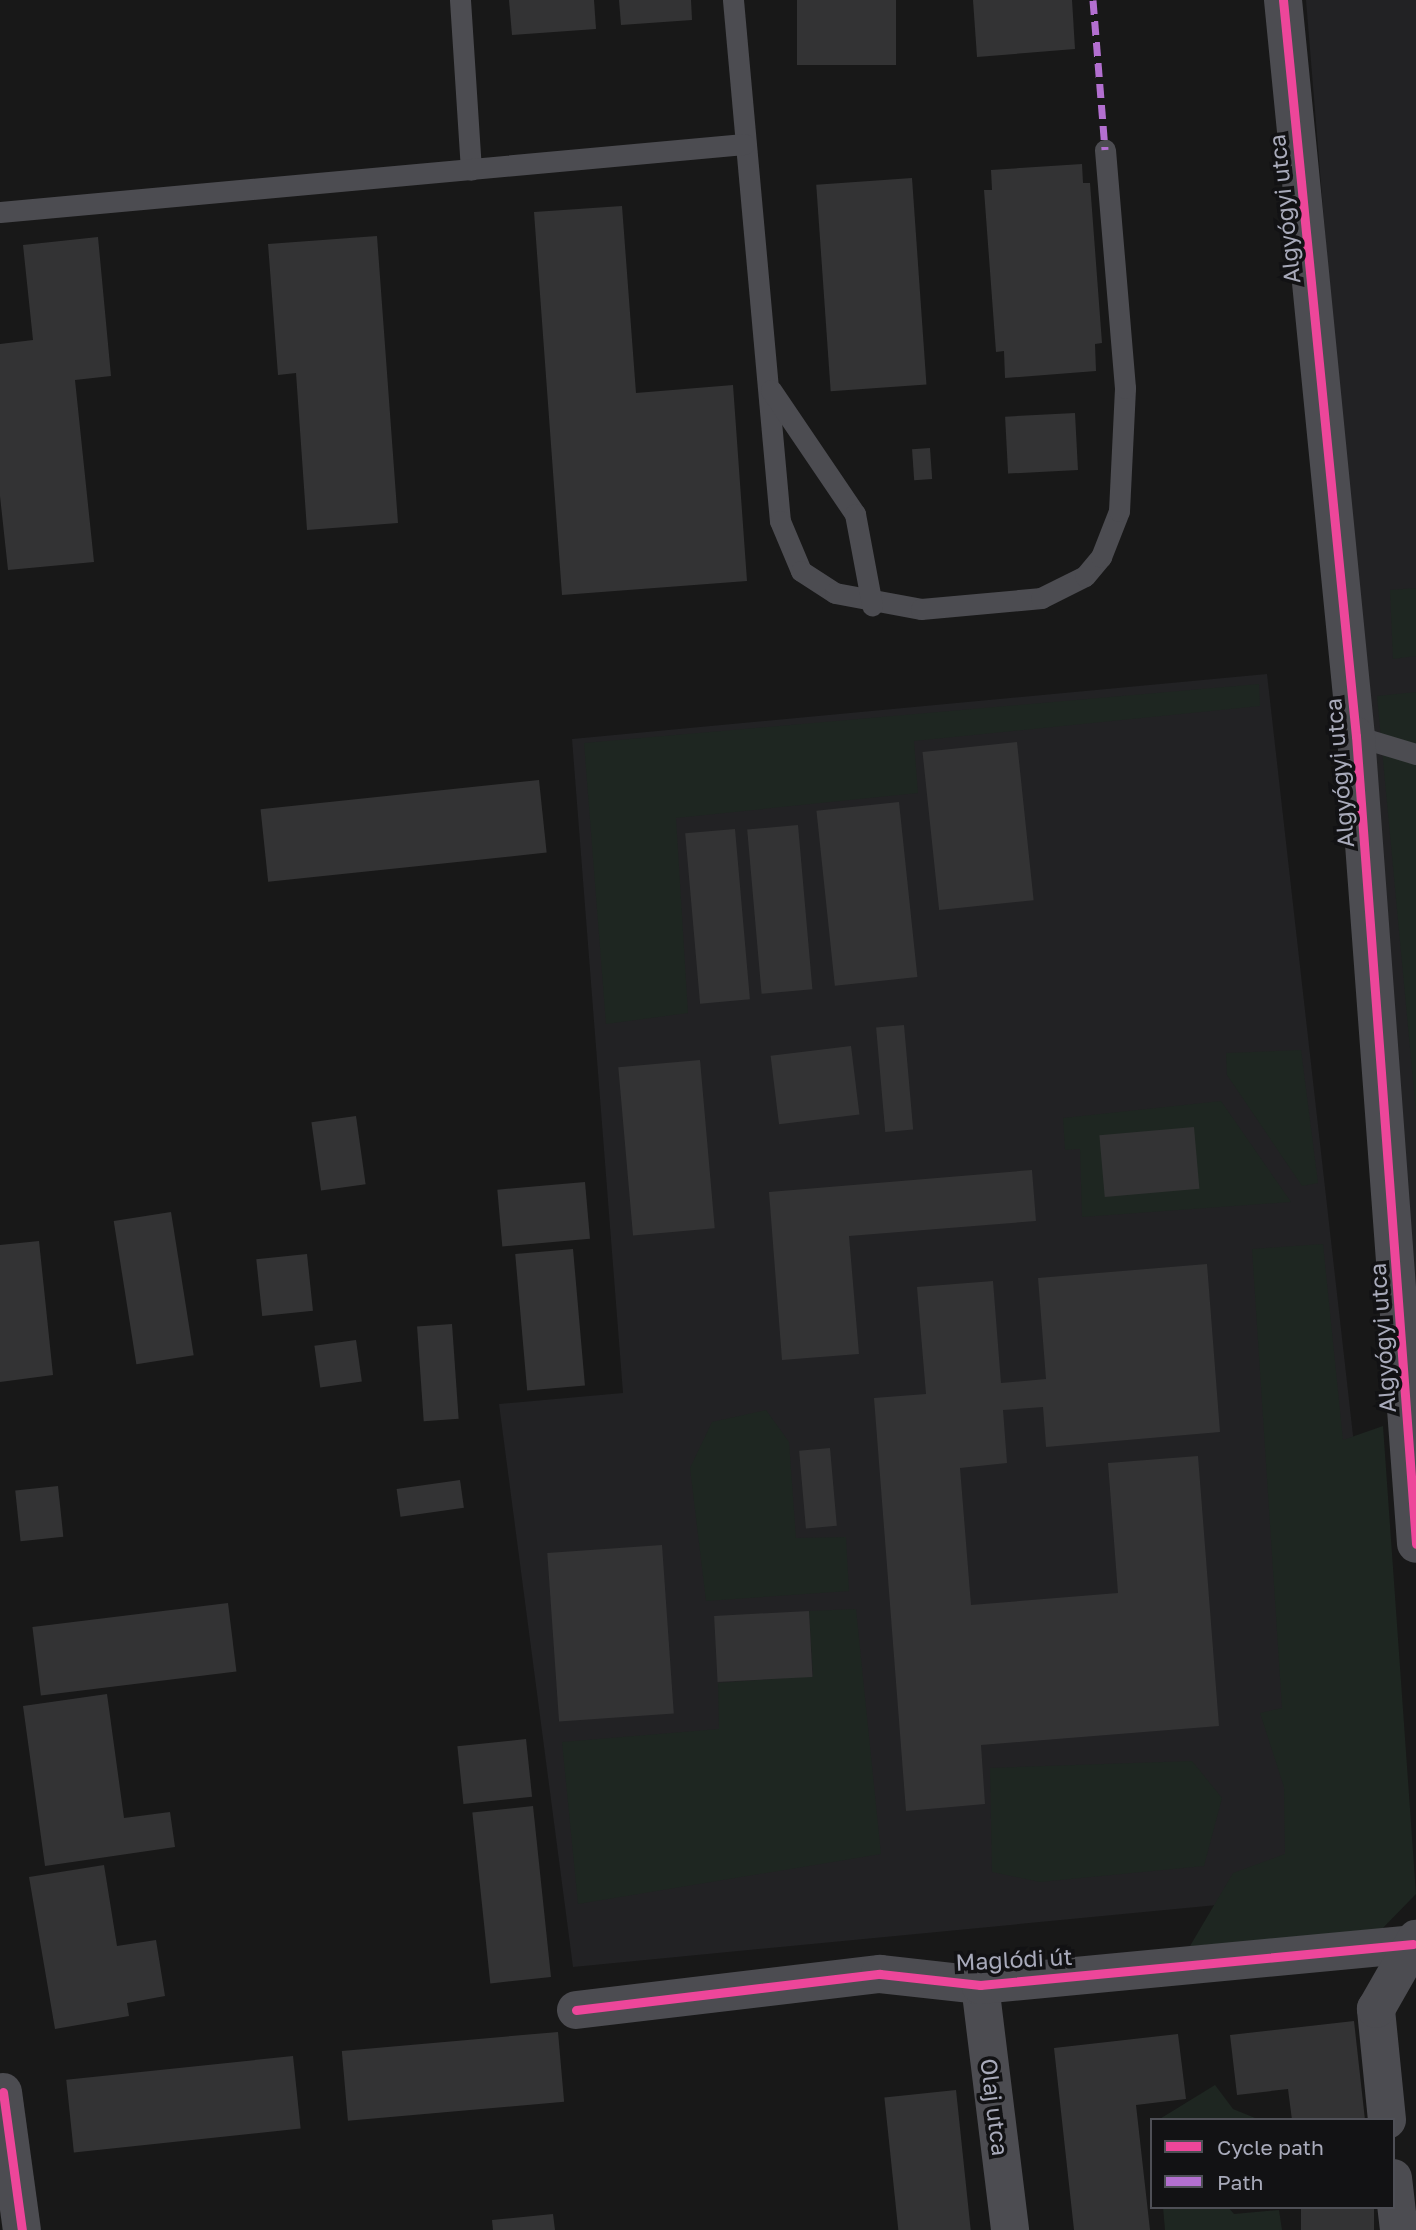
<!DOCTYPE html>
<html>
<head>
<meta charset="utf-8">
<style>
  body { margin:0 }
  #map { position:relative; width:1416px; height:2230px; overflow:hidden; background:#181818; font-family:"Golos Text",sans-serif }
  div>[style] { position:absolute }
  .built>* { inset:0; background:#222224 }
  .green>* { inset:0; background:#1e2621 }
  .building>* { inset:0; background:#333334; transform-origin:0 0 }
  .service>* { height:21px; margin:-10.5px; padding:0 10.5px; transform-origin:10.5px; border-radius:10.5px; background:#4c4c51 }
  .minor>* { height:38px; margin:-19px; padding:0 19px; transform-origin:19px; border-radius:19px; background:#4c4c51 }
  .quiet>* { height:7px; margin-top:-3.5px; transform-origin:0; background:repeating-linear-gradient(90deg,#b36fd0 0 14px,transparent 0 21px) }
  .cycleway>* { height:9px; margin:-4.5px; padding:0 4.5px; transform-origin:4.5px; border-radius:4.5px; background:#ed469a }
  span { translate:-50% -50%; white-space:nowrap; text-align:center; line-height:1.15; -webkit-text-stroke:7px #121214; paint-order:stroke }
  .street-label { font-size:23px; color:#a8aaba }
  .legend { position:absolute; left:1150px; top:2118px; width:245px; height:91px; box-sizing:border-box; background:#121214; border:2px solid #4e4f56; margin:0; padding:9px 12px; list-style:none; font-size:21px; color:#a8aaba }
  .legend li { display:flex; align-items:center; gap:14px; height:35px }
  .legend b { width:35px; border:2px solid #4e4f56 }
</style>
</head>
<body>
<div id="map">
  <div class="built">
    <i style="clip-path:polygon(1306px 0,1416px 0,1416px 1351px)"></i>
    <i style="clip-path:polygon(1267px 674px,1404px 1887px,573px 1967px,499px 1404px,623px 1393px,572px 739px)"></i>
  </div>
  <div class="green">
    <i style="clip-path:polygon(1416px 588px,1416px 656px,1393px 659px,1390px 590px)"></i>
    <i style="clip-path:polygon(1259px 684px,1260px 706px,914px 741px,918px 793px,676px 818px,688px 1013px,606px 1024px,584px 743px)"></i>
    <i style="clip-path:polygon(1416px 692px,1416px 1112px,1377px 696px)"></i>
    <i style="clip-path:polygon(1301px 1050px,1318px 1183px,1302px 1186px,1227px 1075px,1226px 1053px)"></i>
    <i style="clip-path:polygon(1221px 1101px,1291px 1202px,1082px 1217px,1080px 1149px,1065px 1150px,1063px 1118px)"></i>
    <i style="clip-path:polygon(1323px 1244px,1343px 1440px,1383px 1426px,1416px 1894px,1378px 1933px,1190px 1946px,1233px 1873px,1285px 1854px,1284px 1787px,1260px 1713px,1282px 1708px,1252px 1249px)"></i>
    <i style="clip-path:polygon(766px 1410px,789px 1442px,796px 1538px,846px 1537px,849px 1591px,706px 1601px,690px 1468px,712px 1422px)"></i>
    <i style="clip-path:polygon(856px 1609px,881px 1854px,578px 1904px,562px 1742px,719px 1729px,718px 1683px,813px 1676px,809px 1611px)"></i>
    <i style="clip-path:polygon(1192px 1761px,1222px 1798px,1204px 1866px,1040px 1882px,992px 1872px,990px 1768px)"></i>
    <i style="clip-path:polygon(1215px 2085px,1233px 2109px,1260px 2120px,1158px 2120px)"></i>
    <i style="clip-path:polygon(1163px 2207px,1228px 2207px,1234px 2214px,1279px 2210px,1282px 2230px,1165px 2230px)"></i>
  </div>
  <div class="building">
    <i style="clip-path:polygon(509px 0,594px 0,596px 29px,512px 35px)"></i>
    <i style="clip-path:polygon(619px 0,691px 0,692px 20px,621px 25px)"></i>
    <i style="left:797px;top:0;width:99px;height:65px"></i>
    <i style="clip-path:polygon(973px 0,1072px 0,1075px 49px,977px 57px)"></i>
    <i style="clip-path:polygon(1082px 164px,1083px 183px,1090px 183px,1102px 343px,1095px 344px,1096px 371px,1005px 378px,1004px 351px,996px 352px,984px 190px,992px 190px,991px 170px)"></i>
    <i style="left:912px;top:178px;width:207px;height:96px;rotate:86deg"></i>
    <i style="clip-path:polygon(622px 206px,636px 393px,733px 385px,747px 581px,562px 595px,534px 212px)"></i>
    <i style="clip-path:polygon(377px 236px,398px 523px,307px 530px,296px 373px,278px 375px,268px 244px)"></i>
    <i style="clip-path:polygon(98px 237px,111px 376px,75px 380px,94px 562px,8px 570px,0 496px,0 344px,33px 340px,23px 245px)"></i>
    <i style="left:1075px;top:413px;width:57px;height:70px;rotate:87deg"></i>
    <i style="left:930px;top:448px;width:31px;height:18px;rotate:86deg"></i>
    <i style="left:1017px;top:742px;width:159px;height:95px;rotate:84deg"></i>
    <i style="left:539px;top:780px;width:73px;height:280px;rotate:84deg"></i>
    <i style="left:899px;top:802px;width:176px;height:83px;rotate:84deg"></i>
    <i style="left:798px;top:825px;width:165px;height:51px;rotate:85deg"></i>
    <i style="left:735px;top:829px;width:171px;height:50px;rotate:85deg"></i>
    <i style="left:904px;top:1025px;width:105px;height:28px;rotate:85deg"></i>
    <i style="left:851px;top:1046px;width:69px;height:81px;rotate:83deg"></i>
    <i style="left:700px;top:1060px;width:169px;height:82px;rotate:85deg"></i>
    <i style="left:356px;top:1116px;width:69px;height:45px;rotate:82deg"></i>
    <i style="left:1194px;top:1127px;width:62px;height:95px;rotate:85deg"></i>
    <i style="clip-path:polygon(1032px 1170px,1036px 1221px,849px 1236px,859px 1354px,782px 1360px,769px 1192px)"></i>
    <i style="left:585px;top:1182px;width:57px;height:88px;rotate:85deg"></i>
    <i style="left:171px;top:1212px;width:145px;height:58px;rotate:81deg"></i>
    <i style="clip-path:polygon(39px 1241px,53px 1375px,0 1382px,0 1245px)"></i>
    <i style="left:573px;top:1249px;width:137px;height:58px;rotate:85deg"></i>
    <i style="left:307px;top:1254px;width:57px;height:51px;rotate:84deg"></i>
    <i style="clip-path:polygon(1207px 1264px,1220px 1432px,1046px 1447px,1043px 1407px,1003px 1410px,1007px 1463px,960px 1468px,971px 1605px,1118px 1593px,1108px 1463px,1198px 1456px,1219px 1726px,981px 1745px,985px 1804px,906px 1811px,874px 1398px,926px 1394px,917px 1287px,993px 1281px,1001px 1383px,1046px 1379px,1038px 1278px)"></i>
    <i style="left:452px;top:1324px;width:95px;height:35px;rotate:86deg"></i>
    <i style="left:356px;top:1340px;width:42px;height:42px;rotate:82deg"></i>
    <i style="left:830px;top:1448px;width:78px;height:31px;rotate:85deg"></i>
    <i style="left:460px;top:1480px;width:28px;height:64px;rotate:82deg"></i>
    <i style="left:58px;top:1486px;width:51px;height:43px;rotate:84deg"></i>
    <i style="left:662px;top:1545px;width:169px;height:115px;rotate:86deg"></i>
    <i style="left:228px;top:1603px;width:69px;height:197px;rotate:83deg"></i>
    <i style="left:809px;top:1611px;width:66px;height:95px;rotate:87deg"></i>
    <i style="clip-path:polygon(107px 1694px,124px 1818px,170px 1812px,175px 1847px,45px 1866px,23px 1706px)"></i>
    <i style="left:526px;top:1739px;width:58px;height:69px;rotate:84deg"></i>
    <i style="left:533px;top:1806px;width:172px;height:61px;rotate:84deg"></i>
    <i style="clip-path:polygon(104px 1865px,117px 1946px,156px 1940px,165px 1996px,127px 2003px,129px 2016px,55px 2029px,29px 1877px)"></i>
    <i style="clip-path:polygon(1354px 2021px,1365px 2120px,1292px 2120px,1288px 2089px,1237px 2095px,1230px 2035px)"></i>
    <i style="left:558px;top:2032px;width:70px;height:217px;rotate:85deg"></i>
    <i style="clip-path:polygon(1178px 2034px,1186px 2099px,1136px 2105px,1150px 2230px,1074px 2230px,1054px 2048px)"></i>
    <i style="left:293px;top:2056px;width:73px;height:228px;rotate:84deg"></i>
    <i style="left:956px;top:2090px;width:141px;height:72px;rotate:84deg"></i>
    <i style="left:1301px;top:2207px;width:73px;height:23px"></i>
    <i style="clip-path:polygon(553px 2214px,555px 2230px,493px 2230px,492px 2220px)"></i>
  </div>
  <div class="service">
    <i style="left:460px;top:0;width:170px;rotate:86.3deg"></i>
    <i style="left:733px;top:0;width:523px;rotate:84.85deg"></i>
    <i style="left:780px;top:521px;width:54px;rotate:67.2deg"></i>
    <i style="left:801px;top:571px;width:40px;rotate:32.9deg"></i>
    <i style="left:835px;top:593px;width:87px;rotate:10.5deg"></i>
    <i style="left:921px;top:609px;width:121px;rotate:-5.2deg"></i>
    <i style="left:1041px;top:598px;width:49px;rotate:-26.6deg"></i>
    <i style="left:1085px;top:576px;width:25px;rotate:-50deg"></i>
    <i style="left:1101px;top:557px;width:49px;rotate:-68.6deg"></i>
    <i style="left:1119px;top:511px;width:123px;rotate:-87.2deg"></i>
    <i style="left:1125px;top:388px;width:239px;rotate:-94.8deg"></i>
    <i style="left:0;top:212px;width:747px;rotate:-5.22deg"></i>
    <i style="left:771px;top:390px;width:150px;rotate:55.9deg"></i>
    <i style="left:855px;top:514px;width:93px;rotate:79.4deg"></i>
    <i style="left:1356px;top:736px;width:63px;rotate:16.7deg"></i>
  </div>
  <div class="minor">
    <i style="left:1283px;top:0;width:740px;rotate:84.34deg"></i>
    <i style="left:1356px;top:736px;width:810px;rotate:85.75deg"></i>
    <i style="left:980px;top:1985px;width:247px;rotate:83deg"></i>
    <i style="left:576px;top:2010px;width:306px;rotate:-6.8deg"></i>
    <i style="left:880px;top:1974px;width:101px;rotate:6.3deg"></i>
    <i style="left:980px;top:1985px;width:435px;rotate:-5.4deg"></i>
    <i style="left:3px;top:2092px;width:139px;rotate:82.2deg"></i>
    <i style="left:1387px;top:2120px;width:112px;rotate:-95.7deg"></i>
    <i style="left:1376px;top:2009px;width:81px;rotate:-60.3deg"></i>
    <i style="left:1393px;top:2178px;width:52px;rotate:83.4deg"></i>
  </div>
  <div class="quiet">
    <i style="left:1093px;top:0;width:150px;rotate:85.4deg"></i>
  </div>
  <div class="cycleway">
    <i style="left:1283px;top:0;width:740px;rotate:84.34deg"></i>
    <i style="left:1356px;top:736px;width:810px;rotate:85.75deg"></i>
    <i style="left:576px;top:2010px;width:306px;rotate:-6.8deg"></i>
    <i style="left:880px;top:1974px;width:101px;rotate:6.3deg"></i>
    <i style="left:980px;top:1985px;width:435px;rotate:-5.4deg"></i>
    <i style="left:3px;top:2092px;width:139px;rotate:82.2deg"></i>
  </div>
  <div class="street-label">
    <span style="left:1284px;top:209px;rotate:-96deg">Algyógyi utca</span>
    <span style="left:1339px;top:773px;rotate:-95deg">Algyógyi utca</span>
    <span style="left:1382px;top:1338px;rotate:-94deg">Algyógyi utca</span>
    <span style="left:1014px;top:1959px;rotate:-3deg">Maglódi út</span>
    <span style="left:995px;top:2107px;rotate:83deg">Olaj utca</span>
  </div>
  <ul class="legend">
  <li><b style="height:9px;background:#ed469a"></b>Cycle path</li>
  <li><b style="height:9px;background:#b36fd0"></b>Path</li>
  </ul>
</div>
</body>
</html>
